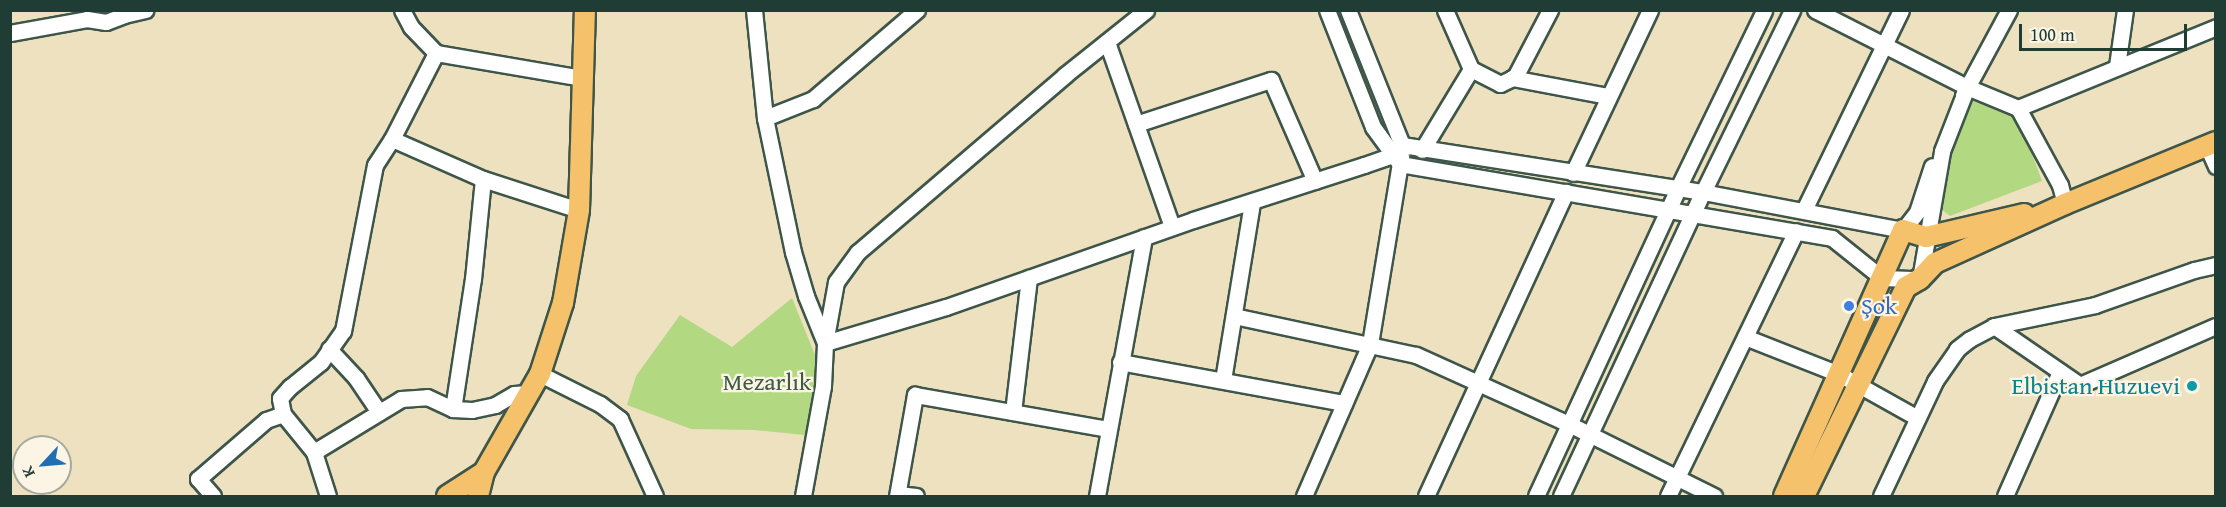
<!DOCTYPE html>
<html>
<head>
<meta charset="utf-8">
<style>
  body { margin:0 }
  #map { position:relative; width:2226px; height:507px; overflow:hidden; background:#ede1c0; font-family:"Gentium Book Plus",serif }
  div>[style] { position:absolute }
  .green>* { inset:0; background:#b3d882 }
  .roads { filter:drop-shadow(2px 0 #3e5649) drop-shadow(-2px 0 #3e5649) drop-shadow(0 2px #3e5649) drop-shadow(0 -2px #3e5649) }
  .minor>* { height:15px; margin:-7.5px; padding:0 7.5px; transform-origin:7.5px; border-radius:7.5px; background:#fff }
  .major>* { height:20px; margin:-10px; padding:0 10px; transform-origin:10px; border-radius:10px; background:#f6c16b }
  .dots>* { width:16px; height:16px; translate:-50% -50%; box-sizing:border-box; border:3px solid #fcf5e5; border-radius:50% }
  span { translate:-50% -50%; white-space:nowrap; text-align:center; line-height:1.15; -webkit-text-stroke:4.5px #fcf5e5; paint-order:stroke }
  .shop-label { font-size:24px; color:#366cbe }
  .left { translate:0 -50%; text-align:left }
  .park-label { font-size:24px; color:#3d5c44 }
  .culture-label { font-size:24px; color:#0d838f }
  .right { translate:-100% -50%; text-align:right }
  .frame { position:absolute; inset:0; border:12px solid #1f3d34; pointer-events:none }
  .north { position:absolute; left:12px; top:435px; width:60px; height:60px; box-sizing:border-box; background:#fcf5e5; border:2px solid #a4ab9e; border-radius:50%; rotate:244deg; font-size:16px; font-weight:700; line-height:24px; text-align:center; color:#1f3d34 }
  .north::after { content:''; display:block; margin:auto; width:21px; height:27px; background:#1f6fb2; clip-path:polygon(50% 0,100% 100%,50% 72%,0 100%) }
  .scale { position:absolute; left:2019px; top:24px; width:168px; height:27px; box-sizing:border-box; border:3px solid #1f3d34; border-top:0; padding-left:8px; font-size:18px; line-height:21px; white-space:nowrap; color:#1f3d34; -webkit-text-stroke:4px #fcf5e5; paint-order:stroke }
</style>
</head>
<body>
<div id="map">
  <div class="green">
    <i style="clip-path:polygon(1973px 101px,2019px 119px,2042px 181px,1950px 216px,1932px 202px)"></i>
    <i style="clip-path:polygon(792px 298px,815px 355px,817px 387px,805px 435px,755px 430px,691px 429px,627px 405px,636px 376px,680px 315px,732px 347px)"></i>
  </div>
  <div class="roads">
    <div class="minor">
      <i style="left:402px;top:10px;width:19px;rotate:62deg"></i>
      <i style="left:411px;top:27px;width:36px;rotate:46deg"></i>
      <i style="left:436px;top:53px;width:149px;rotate:9.7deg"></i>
      <i style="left:754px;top:10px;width:109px;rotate:84.2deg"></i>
      <i style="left:765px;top:118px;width:137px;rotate:78.2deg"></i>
      <i style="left:793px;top:252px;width:46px;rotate:73.5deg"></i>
      <i style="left:806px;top:296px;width:51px;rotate:68deg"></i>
      <i style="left:825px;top:343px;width:126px;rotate:-16.6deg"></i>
      <i style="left:946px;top:307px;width:262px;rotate:-19.4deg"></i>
      <i style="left:1193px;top:220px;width:180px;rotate:-17.8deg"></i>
      <i style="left:1364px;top:165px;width:31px;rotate:-19deg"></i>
      <i style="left:1393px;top:155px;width:13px;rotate:-48deg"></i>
      <i style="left:1327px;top:10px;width:126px;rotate:68.5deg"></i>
      <i style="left:1373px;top:127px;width:46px;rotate:53.9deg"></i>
      <i style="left:1400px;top:164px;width:438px;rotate:9.7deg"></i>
      <i style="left:1832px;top:238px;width:64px;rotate:38.7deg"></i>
      <i style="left:1882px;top:278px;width:38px;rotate:2deg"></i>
      <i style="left:1920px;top:279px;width:130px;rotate:-80.2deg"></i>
      <i style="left:1942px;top:151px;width:69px;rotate:-68.7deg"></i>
      <i style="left:1348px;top:10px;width:145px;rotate:68.2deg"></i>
      <i style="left:1402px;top:145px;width:305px;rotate:8.9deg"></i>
      <i style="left:1703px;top:192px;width:204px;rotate:10.8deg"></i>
      <i style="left:1903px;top:230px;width:23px;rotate:-52deg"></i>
      <i style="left:1917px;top:212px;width:48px;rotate:-71.9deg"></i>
      <i style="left:1445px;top:10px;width:64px;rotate:66.2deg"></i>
      <i style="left:1471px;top:69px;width:33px;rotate:27deg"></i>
      <i style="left:1500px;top:84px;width:17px;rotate:-25deg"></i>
      <i style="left:1515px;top:77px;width:76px;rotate:-62.4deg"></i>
      <i style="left:1815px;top:10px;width:170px;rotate:26.9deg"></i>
      <i style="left:1967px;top:87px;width:55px;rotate:22.4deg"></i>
      <i style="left:2018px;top:108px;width:88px;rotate:61.4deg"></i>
      <i style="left:2060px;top:185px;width:20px;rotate:75deg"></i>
      <i style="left:10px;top:33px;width:78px;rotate:-10.3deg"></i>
      <i style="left:87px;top:19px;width:19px;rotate:9deg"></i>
      <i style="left:106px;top:22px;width:19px;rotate:-21deg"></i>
      <i style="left:124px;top:15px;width:22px;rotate:-13deg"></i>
      <i style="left:1107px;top:42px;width:196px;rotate:70.6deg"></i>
      <i style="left:2117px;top:66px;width:57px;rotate:-81.9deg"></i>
      <i style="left:1512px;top:78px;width:98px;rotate:10.6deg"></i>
      <i style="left:1963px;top:95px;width:97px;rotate:-61.6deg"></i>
      <i style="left:2018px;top:108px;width:214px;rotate:-22.2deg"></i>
      <i style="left:765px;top:118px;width:52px;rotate:-21.6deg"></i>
      <i style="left:813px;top:99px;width:137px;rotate:-40.6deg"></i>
      <i style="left:1136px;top:124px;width:142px;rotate:-18.1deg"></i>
      <i style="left:1271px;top:80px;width:110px;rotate:66.5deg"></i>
      <i style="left:392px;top:139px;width:99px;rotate:23.7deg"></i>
      <i style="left:483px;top:179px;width:101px;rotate:17.9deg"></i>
      <i style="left:2207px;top:146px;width:22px;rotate:66deg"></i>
      <i style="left:1422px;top:150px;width:95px;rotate:-58.8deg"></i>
      <i style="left:1573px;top:173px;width:180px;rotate:-64.7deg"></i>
      <i style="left:1804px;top:210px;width:222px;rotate:-64.1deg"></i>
      <i style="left:1234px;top:316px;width:186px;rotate:12.1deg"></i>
      <i style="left:1416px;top:355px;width:168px;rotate:24.3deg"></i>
      <i style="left:1569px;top:424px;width:162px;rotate:26.4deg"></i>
      <i style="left:1994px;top:326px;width:104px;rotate:34.5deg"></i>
      <i style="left:2080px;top:385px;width:148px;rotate:-23.5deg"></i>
      <i style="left:1745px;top:337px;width:101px;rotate:21.5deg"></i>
      <i style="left:1839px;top:374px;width:88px;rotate:29.2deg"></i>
      <i style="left:329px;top:349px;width:40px;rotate:47deg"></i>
      <i style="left:356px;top:378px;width:40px;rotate:56deg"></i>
      <i style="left:1120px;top:362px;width:228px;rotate:10.4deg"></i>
      <i style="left:540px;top:374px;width:67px;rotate:26.6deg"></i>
      <i style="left:600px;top:404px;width:25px;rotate:37deg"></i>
      <i style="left:620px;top:419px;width:85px;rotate:65.6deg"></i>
      <i style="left:1223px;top:380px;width:179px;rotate:-80.7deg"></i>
      <i style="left:453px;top:409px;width:132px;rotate:-81.3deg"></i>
      <i style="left:473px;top:279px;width:100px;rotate:-84.3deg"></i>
      <i style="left:1013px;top:412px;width:135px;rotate:-83.2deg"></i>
      <i style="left:314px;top:452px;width:102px;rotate:-31.3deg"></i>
      <i style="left:401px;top:399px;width:26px;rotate:-4deg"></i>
      <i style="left:427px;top:397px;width:29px;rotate:25deg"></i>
      <i style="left:453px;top:409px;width:19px;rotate:3deg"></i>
      <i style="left:472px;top:410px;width:24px;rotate:-12deg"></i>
      <i style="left:495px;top:405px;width:22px;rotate:-30deg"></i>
      <i style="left:514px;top:394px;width:14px;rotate:-4deg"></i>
      <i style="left:898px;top:494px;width:18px;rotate:6deg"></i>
      <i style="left:213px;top:496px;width:23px;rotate:-131deg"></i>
      <i style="left:198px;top:479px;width:90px;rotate:-40.9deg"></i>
      <i style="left:266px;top:420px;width:18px;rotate:-19deg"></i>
      <i style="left:328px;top:496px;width:46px;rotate:-107.7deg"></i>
      <i style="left:314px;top:452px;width:49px;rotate:-129.2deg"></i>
      <i style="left:283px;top:414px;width:16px;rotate:-101deg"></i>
      <i style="left:280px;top:398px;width:15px;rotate:-48deg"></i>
      <i style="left:290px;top:387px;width:40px;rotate:-39deg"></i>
      <i style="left:321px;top:362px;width:38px;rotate:-55deg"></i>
      <i style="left:343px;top:331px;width:169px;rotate:-79.1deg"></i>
      <i style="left:375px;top:165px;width:31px;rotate:-57deg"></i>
      <i style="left:392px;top:139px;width:97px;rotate:-62.9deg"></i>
      <i style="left:803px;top:496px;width:112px;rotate:-79.7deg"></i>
      <i style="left:823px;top:386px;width:43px;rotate:-87.3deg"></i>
      <i style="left:825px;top:343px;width:62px;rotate:-79.8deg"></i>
      <i style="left:836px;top:282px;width:37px;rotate:-54deg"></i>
      <i style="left:858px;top:252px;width:272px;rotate:-40.5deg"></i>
      <i style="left:1065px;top:75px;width:104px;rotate:-38.7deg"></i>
      <i style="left:897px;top:496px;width:103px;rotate:-79.9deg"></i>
      <i style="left:915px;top:395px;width:195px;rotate:10deg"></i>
      <i style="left:1097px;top:496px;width:263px;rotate:-79.7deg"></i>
      <i style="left:1304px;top:496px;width:166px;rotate:-66.5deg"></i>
      <i style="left:1370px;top:344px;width:191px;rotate:-80.6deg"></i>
      <i style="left:1426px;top:496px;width:335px;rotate:-65.3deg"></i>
      <i style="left:1536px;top:496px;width:339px;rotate:-65.2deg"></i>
      <i style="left:1678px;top:188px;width:197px;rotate:-64.1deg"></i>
      <i style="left:1561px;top:496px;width:336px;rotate:-65deg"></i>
      <i style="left:1703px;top:192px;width:203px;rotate:-63.9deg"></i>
      <i style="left:1668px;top:496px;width:294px;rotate:-64.2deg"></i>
      <i style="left:1881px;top:496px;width:127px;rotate:-64.8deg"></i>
      <i style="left:1935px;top:381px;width:39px;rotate:-55deg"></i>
      <i style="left:1957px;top:349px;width:16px;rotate:-38deg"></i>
      <i style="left:1970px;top:339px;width:27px;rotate:-28deg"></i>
      <i style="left:1994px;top:326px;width:103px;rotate:-11.7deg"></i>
      <i style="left:2095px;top:305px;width:105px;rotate:-19.5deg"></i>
      <i style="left:2194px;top:270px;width:23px;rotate:-13deg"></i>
      <i style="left:2005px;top:496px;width:136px;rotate:-66.1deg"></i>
    </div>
    <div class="major">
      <i style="left:447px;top:496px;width:44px;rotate:-33deg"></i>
      <i style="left:478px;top:496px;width:25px;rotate:-76deg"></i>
      <i style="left:484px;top:472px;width:113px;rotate:-60.3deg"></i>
      <i style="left:540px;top:374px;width:75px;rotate:-72.1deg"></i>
      <i style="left:563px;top:303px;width:94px;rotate:-80.2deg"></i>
      <i style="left:579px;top:210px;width:200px;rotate:-88.3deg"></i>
      <i style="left:1784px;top:496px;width:291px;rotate:-65.9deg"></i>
      <i style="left:1903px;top:230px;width:24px;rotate:17deg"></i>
      <i style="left:1926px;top:237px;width:101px;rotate:-13.2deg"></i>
      <i style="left:1804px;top:496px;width:233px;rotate:-64deg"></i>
      <i style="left:1906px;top:287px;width:16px;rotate:-30deg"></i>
      <i style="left:1920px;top:279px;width:22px;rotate:-47deg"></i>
      <i style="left:1935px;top:263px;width:143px;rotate:-24.4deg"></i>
      <i style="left:2065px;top:204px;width:163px;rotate:-22.3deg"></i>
    </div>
  </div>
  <div class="dots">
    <i style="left:1849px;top:306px;background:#3f7fe0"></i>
    <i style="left:2192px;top:386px;background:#0f9aa8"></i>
  </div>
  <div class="shop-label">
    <span class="left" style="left:1861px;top:306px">Şok</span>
  </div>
  <div class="park-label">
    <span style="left:767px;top:382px">Mezarlık</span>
  </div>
  <div class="culture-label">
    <span class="right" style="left:2180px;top:386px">Elbistan Huzuevi</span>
  </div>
  <div class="frame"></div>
  <div class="north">K</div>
  <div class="scale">100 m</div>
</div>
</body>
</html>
